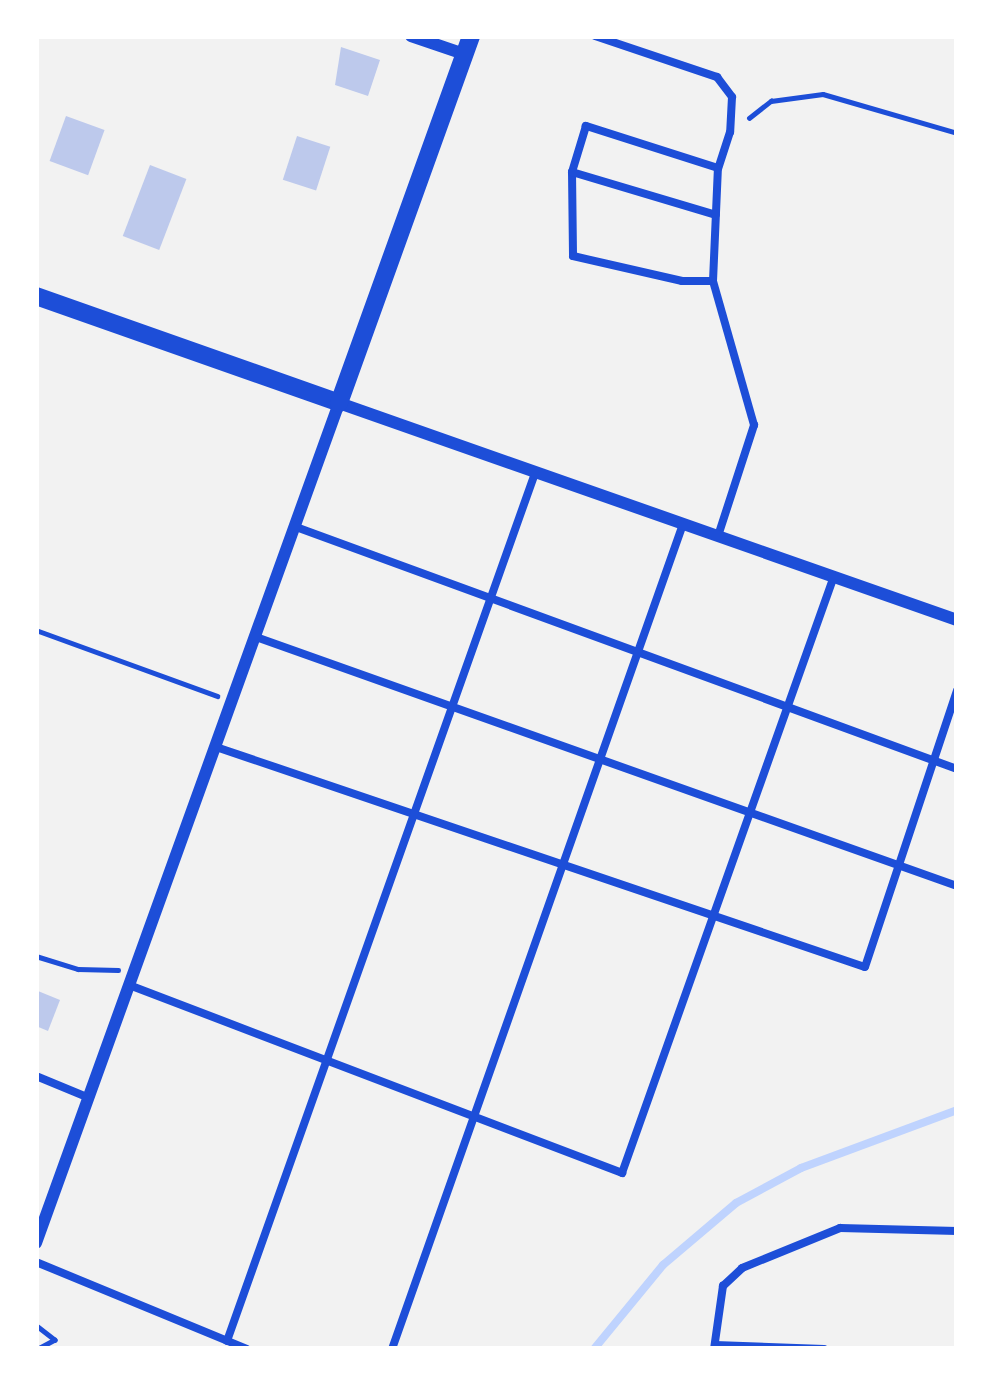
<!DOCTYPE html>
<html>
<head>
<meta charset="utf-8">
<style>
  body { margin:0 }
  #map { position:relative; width:993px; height:1385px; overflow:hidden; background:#f2f2f2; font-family:"Playfair Display",serif }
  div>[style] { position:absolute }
  .stream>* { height:8px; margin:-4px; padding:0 4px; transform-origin:4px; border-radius:4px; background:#bfd3fe }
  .building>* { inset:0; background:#bdc9ec; transform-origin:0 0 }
  .path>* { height:4.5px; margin:-2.25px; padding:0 2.25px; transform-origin:2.25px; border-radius:2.25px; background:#1d4ed8 }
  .service>* { height:8px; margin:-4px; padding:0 4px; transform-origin:4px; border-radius:4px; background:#1d4ed8 }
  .minor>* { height:12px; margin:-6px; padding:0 6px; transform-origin:6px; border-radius:6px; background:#1d4ed8 }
  .tertiary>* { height:18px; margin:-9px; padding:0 9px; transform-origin:9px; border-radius:9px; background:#1d4ed8 }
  span { translate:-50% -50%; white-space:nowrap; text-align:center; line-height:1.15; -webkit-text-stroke:12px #fff; paint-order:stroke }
  .frame { position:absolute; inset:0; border:39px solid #fff; pointer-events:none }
</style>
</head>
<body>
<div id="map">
  <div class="stream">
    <i style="left:594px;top:1349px;width:109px;rotate:-50.6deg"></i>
    <i style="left:663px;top:1265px;width:96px;rotate:-40.3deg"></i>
    <i style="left:736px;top:1203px;width:74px;rotate:-28.3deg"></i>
    <i style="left:801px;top:1168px;width:166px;rotate:-20.4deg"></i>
  </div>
  <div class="building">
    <i style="clip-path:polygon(341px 47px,380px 60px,368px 96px,335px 85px)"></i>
    <i style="left:66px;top:116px;width:41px;height:48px;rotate:20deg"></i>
    <i style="left:297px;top:136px;width:35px;height:46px;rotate:18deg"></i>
    <i style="left:150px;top:165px;width:39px;height:76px;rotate:21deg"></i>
    <i style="clip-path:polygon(38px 991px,60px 1000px,48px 1031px,36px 1026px)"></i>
  </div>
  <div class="path">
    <i style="left:749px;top:118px;width:28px;rotate:-38deg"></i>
    <i style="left:771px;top:101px;width:52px;rotate:-7.7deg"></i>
    <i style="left:823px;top:94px;width:140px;rotate:16.2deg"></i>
    <i style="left:36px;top:630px;width:193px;rotate:20deg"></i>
    <i style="left:36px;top:956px;width:44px;rotate:17.2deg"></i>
    <i style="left:78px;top:969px;width:40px;rotate:1.4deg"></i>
    <i style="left:36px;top:1325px;width:24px;rotate:38deg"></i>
    <i style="left:55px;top:1340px;width:19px;rotate:152deg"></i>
  </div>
  <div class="service">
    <i style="left:595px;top:36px;width:129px;rotate:18.6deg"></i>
    <i style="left:717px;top:77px;width:25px;rotate:53deg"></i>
    <i style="left:732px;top:97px;width:35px;rotate:93deg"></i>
    <i style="left:730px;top:132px;width:38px;rotate:108deg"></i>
    <i style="left:718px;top:168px;width:139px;rotate:-162.3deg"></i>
    <i style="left:586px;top:126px;width:48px;rotate:106.9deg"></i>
    <i style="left:572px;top:172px;width:84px;rotate:89.3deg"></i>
    <i style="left:573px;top:256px;width:112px;rotate:12.9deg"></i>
    <i style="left:682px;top:281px;width:31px"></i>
    <i style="left:572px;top:172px;width:150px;rotate:16.6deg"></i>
    <i style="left:296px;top:527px;width:704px;rotate:20.11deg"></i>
    <i style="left:718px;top:536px;width:117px;rotate:-72deg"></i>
    <i style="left:754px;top:425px;width:150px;rotate:-105.9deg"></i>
    <i style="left:713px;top:281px;width:113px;rotate:-87.5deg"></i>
    <i style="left:256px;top:637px;width:744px;rotate:19.56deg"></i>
    <i style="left:216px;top:747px;width:685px;rotate:18.73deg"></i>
    <i style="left:865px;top:967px;width:292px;rotate:-71.6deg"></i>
    <i style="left:129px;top:985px;width:528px;rotate:20.87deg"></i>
    <i style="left:622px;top:1173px;width:634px;rotate:-70.45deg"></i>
    <i style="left:36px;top:1076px;width:55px;rotate:22.4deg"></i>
    <i style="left:36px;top:1262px;width:228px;rotate:22.4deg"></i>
    <i style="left:227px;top:1341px;width:921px;rotate:-70.46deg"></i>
    <i style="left:715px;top:1345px;width:109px;rotate:2.1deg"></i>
    <i style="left:392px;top:1349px;width:875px;rotate:-70.57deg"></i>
    <i style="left:714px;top:1349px;width:64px;rotate:-81.9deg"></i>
    <i style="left:723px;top:1286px;width:26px;rotate:-43deg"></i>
    <i style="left:742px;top:1268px;width:106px;rotate:-22.2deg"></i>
    <i style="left:840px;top:1228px;width:117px;rotate:1.5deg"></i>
  </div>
  <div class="minor">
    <i style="left:411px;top:36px;width:56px;rotate:18.8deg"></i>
    <i style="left:36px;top:1243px;width:893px;rotate:-70.16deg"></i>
    <i style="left:339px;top:403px;width:655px;rotate:19.35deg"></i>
  </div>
  <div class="tertiary">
    <i style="left:36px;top:296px;width:321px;rotate:19.4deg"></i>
    <i style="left:339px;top:403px;width:390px;rotate:-70.2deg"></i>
  </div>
  <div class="frame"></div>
</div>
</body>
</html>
